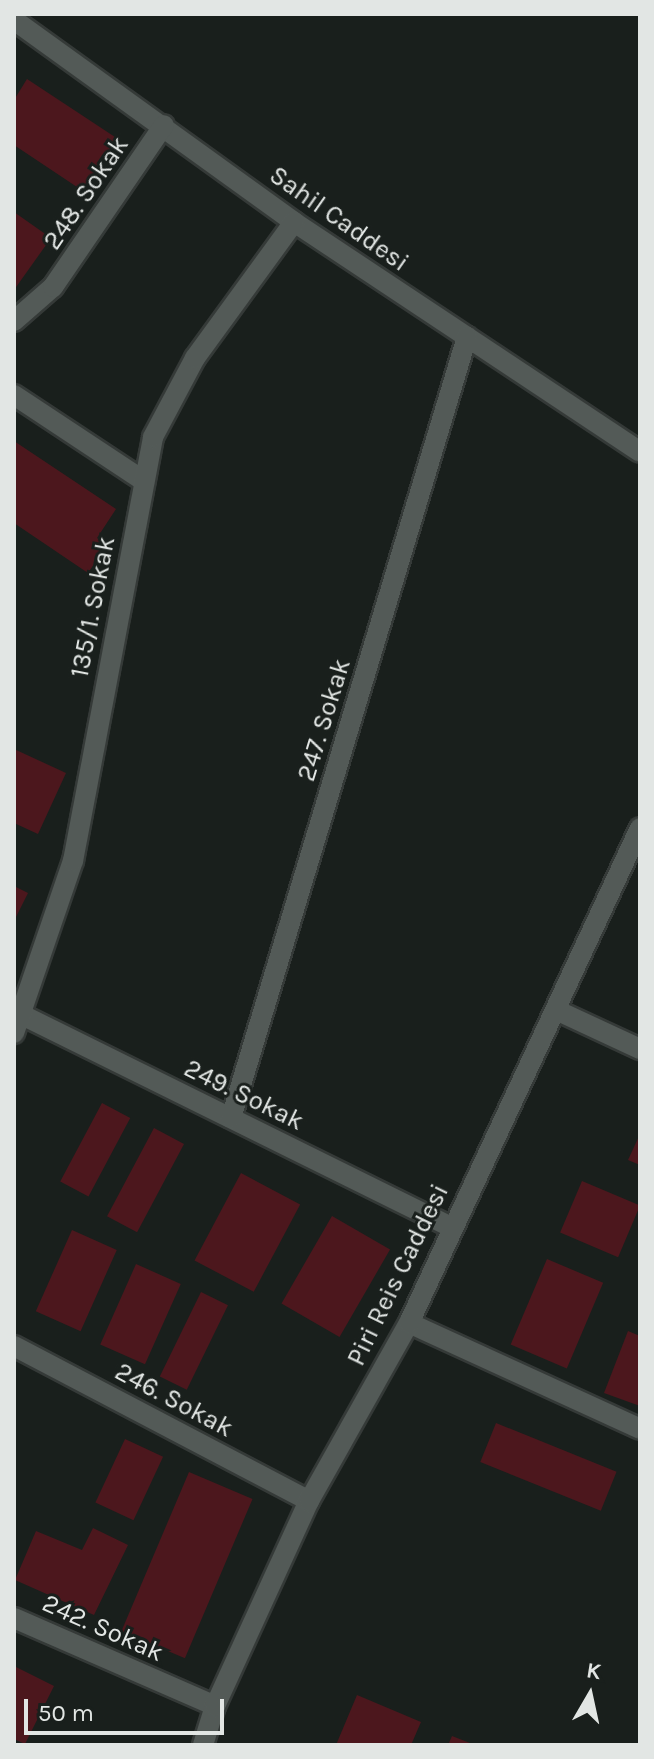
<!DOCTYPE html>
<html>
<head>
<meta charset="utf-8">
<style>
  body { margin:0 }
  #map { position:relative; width:654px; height:1759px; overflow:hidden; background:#191f1c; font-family:Karla,sans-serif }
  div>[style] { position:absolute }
  .building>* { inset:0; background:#4c171d; transform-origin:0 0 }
  .roads { filter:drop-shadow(2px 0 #353a38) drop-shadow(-2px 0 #353a38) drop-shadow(0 2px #353a38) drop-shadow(0 -2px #353a38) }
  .minor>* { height:20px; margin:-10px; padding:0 10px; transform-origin:10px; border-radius:10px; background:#535a57 }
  span { translate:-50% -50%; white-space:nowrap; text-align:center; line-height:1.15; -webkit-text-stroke:6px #191f1c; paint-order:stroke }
  .street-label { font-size:26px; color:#e2e6e4 }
  .frame { position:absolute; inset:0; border:16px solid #e2e6e4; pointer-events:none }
  .north { position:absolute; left:550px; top:1655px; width:80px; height:80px; -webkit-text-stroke:6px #191f1c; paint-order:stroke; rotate:9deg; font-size:22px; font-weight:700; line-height:32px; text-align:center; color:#e2e6e4 }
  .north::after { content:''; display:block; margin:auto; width:28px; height:36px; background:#e2e6e4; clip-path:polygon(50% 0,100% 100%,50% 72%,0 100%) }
  .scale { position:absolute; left:24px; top:1699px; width:200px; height:36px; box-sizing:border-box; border:4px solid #e2e6e4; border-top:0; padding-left:10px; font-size:24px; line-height:28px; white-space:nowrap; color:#e2e6e4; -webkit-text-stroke:6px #191f1c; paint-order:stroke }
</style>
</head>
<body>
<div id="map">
  <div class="building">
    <i style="clip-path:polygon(27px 79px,118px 139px,83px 191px,14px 145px,14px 100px)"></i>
    <i style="clip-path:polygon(14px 212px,51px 238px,14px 290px)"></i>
    <i style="clip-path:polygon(14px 441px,116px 509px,97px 538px,107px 545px,88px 573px,14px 523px)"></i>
    <i style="clip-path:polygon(14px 749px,66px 773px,38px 834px,14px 823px)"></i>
    <i style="clip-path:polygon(14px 886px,28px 893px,14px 921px)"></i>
    <i style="left:102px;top:1103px;width:32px;height:89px;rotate:28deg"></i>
    <i style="left:154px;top:1128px;width:34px;height:100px;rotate:28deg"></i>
    <i style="clip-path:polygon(640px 1134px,640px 1165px,628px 1160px)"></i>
    <i style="left:241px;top:1173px;width:67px;height:99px;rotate:28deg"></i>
    <i style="left:582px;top:1181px;width:63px;height:56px;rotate:23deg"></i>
    <i style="left:332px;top:1216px;width:67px;height:101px;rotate:30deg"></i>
    <i style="left:72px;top:1230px;width:49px;height:89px;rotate:24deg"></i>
    <i style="left:547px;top:1259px;width:61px;height:93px;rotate:23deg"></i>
    <i style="left:136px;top:1264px;width:49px;height:88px;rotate:24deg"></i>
    <i style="left:201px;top:1292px;width:30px;height:94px;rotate:26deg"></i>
    <i style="clip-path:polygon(628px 1331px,640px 1336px,640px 1406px,604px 1393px)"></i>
    <i style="left:496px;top:1423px;width:130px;height:42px;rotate:22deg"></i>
    <i style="left:125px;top:1439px;width:42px;height:70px;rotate:25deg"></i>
    <i style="left:189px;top:1472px;width:69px;height:173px;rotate:23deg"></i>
    <i style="clip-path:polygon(93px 1528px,128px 1545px,94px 1615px,15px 1580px,36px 1531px,82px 1550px)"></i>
    <i style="clip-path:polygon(14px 1666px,54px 1686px,25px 1744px,14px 1739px)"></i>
    <i style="clip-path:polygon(357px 1695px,421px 1722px,411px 1745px,336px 1745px)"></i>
    <i style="clip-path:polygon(452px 1736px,475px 1745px,448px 1745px)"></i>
  </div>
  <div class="roads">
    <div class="minor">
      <i style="left:14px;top:20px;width:345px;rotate:35.8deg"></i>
      <i style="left:294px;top:222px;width:415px;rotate:33.6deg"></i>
      <i style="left:14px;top:321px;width:52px;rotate:-41.1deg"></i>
      <i style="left:53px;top:287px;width:196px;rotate:-55.6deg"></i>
      <i style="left:14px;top:395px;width:156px;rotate:33.5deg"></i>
      <i style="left:556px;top:1010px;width:93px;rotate:24.9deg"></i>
      <i style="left:14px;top:1011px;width:487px;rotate:26.3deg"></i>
      <i style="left:14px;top:1033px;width:182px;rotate:-71.1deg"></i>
      <i style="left:73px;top:861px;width:431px;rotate:-79.3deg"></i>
      <i style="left:153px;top:437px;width:89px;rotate:-62deg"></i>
      <i style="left:195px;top:358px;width:168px;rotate:-53.9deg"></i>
      <i style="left:231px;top:1118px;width:816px;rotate:-73.19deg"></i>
      <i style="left:409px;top:1323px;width:254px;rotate:24.6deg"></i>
      <i style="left:14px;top:1346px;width:333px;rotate:27.7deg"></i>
      <i style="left:14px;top:1618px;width:219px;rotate:23.6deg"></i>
      <i style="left:203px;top:1745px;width:41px;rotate:-72.9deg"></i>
      <i style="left:215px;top:1706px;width:226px;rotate:-65.4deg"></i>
      <i style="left:309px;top:1501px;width:204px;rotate:-60.7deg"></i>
      <i style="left:409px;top:1323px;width:546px;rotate:-64.98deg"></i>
    </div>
  </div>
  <div class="street-label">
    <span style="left:86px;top:193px;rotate:-56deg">248. Sokak</span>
    <span style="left:339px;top:219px;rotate:35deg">Sahil Caddesi</span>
    <span style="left:93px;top:607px;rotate:-79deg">135/1. Sokak</span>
    <span style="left:324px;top:720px;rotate:-73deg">247. Sokak</span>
    <span style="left:244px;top:1095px;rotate:26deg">249. Sokak</span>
    <span style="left:398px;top:1275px;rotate:-64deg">Piri Reis Caddesi</span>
    <span style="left:174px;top:1400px;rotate:28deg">246. Sokak</span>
    <span style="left:103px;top:1628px;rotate:24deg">242. Sokak</span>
  </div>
  <div class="frame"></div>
  <div class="north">K</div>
  <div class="scale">50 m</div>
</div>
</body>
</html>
